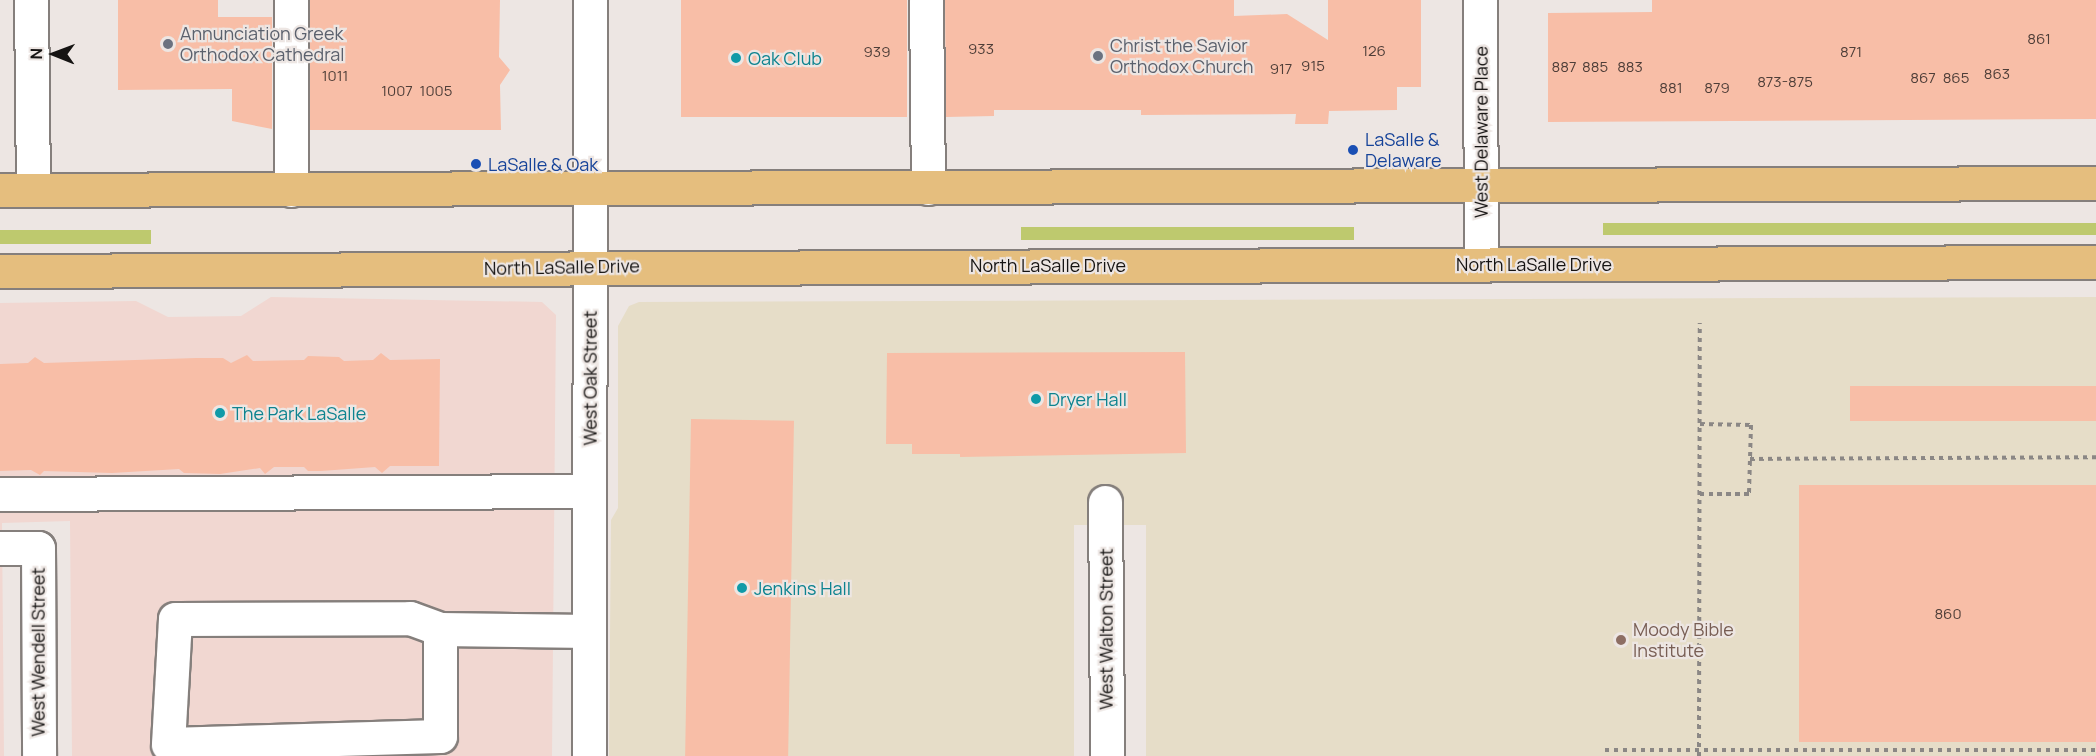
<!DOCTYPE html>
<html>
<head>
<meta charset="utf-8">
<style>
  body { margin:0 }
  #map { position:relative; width:2096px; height:756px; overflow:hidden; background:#ede6e3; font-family:Manrope,sans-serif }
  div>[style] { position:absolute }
  .commercial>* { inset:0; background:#f1d7d1 }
  .education>* { inset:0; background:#e6ddc8 }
  .green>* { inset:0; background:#bec96e; transform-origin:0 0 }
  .building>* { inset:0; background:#f8bea7; transform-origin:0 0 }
  .path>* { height:4px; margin-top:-2px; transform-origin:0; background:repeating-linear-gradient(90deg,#8b8785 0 4.5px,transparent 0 9px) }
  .roads { filter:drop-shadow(2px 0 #857f7c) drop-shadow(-2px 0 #857f7c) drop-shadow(0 2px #857f7c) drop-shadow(0 -2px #857f7c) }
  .minor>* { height:33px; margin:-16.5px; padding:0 16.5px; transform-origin:16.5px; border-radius:16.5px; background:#fff }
  .major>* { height:33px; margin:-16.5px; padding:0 16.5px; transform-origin:16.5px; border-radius:16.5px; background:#e5be7e }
  .dots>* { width:16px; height:16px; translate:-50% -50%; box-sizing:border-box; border:3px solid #ede6e3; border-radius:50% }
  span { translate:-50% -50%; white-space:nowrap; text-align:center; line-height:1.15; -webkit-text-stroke:4.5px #ede6e3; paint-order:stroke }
  .number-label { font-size:15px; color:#4e3e38 }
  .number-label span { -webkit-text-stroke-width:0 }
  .worship-label { font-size:18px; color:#5b616d }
  .left { translate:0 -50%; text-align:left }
  .culture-label { font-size:18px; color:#0d838f }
  .street-label { font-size:18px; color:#161413 }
  .transit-label { font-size:18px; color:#164399 }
  .education-label { font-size:18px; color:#785e54 }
  .north { position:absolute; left:24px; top:24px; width:60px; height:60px; -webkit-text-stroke:4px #ede6e3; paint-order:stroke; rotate:271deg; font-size:16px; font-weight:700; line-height:24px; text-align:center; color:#161413 }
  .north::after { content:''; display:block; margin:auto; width:21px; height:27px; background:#161413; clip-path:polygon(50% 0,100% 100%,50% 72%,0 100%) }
</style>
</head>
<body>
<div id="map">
  <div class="commercial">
    <i style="clip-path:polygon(271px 297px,542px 302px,556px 315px,552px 756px,72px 756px,70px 521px,2px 523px,4px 756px,0 756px,0 303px,136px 301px,168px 317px,241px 316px)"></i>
  </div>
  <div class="education">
    <i style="clip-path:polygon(2096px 297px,2096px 756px,1146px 756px,1146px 525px,1074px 525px,1074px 756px,609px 756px,611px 520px,618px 508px,618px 326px,629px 306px,639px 302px)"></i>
  </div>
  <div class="green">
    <i style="left:2096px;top:223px;width:12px;height:493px;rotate:90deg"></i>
    <i style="left:1354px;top:227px;width:13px;height:333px;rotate:90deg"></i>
    <i style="left:151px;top:230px;width:14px;height:151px;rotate:90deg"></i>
  </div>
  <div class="building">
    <i style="clip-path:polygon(118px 0,218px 0,218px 17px,272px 17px,272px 129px,232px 121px,232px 89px,118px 90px)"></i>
    <i style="clip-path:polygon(310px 0,500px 0,499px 57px,510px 70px,500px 85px,501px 130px,310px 130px)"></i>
    <i style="left:681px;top:0;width:226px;height:117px"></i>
    <i style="clip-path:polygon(945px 0,1234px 0,1234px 16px,1287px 14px,1328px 40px,1328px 0,1421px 0,1421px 87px,1397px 87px,1397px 110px,1329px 111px,1328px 124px,1295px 124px,1296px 114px,1141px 115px,1141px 110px,994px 110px,994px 116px,946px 117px)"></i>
    <i style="clip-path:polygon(1652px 0,2096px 0,2096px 119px,1548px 122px,1548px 13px,1652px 12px)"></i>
    <i style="clip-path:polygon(1185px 352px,1186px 453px,960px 457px,960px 454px,912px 454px,912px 444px,886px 444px,887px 353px)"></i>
    <i style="clip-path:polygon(381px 353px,390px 360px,440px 359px,439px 466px,390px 466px,382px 473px,375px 467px,321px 471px,308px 471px,304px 467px,274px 467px,265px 474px,260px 468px,220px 474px,184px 473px,179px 469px,112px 473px,44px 471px,40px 475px,31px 470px,0 471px,0 364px,28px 363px,35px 357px,44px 363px,196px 358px,223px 358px,231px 363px,247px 355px,253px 361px,304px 360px,308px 356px,339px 357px,344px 361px,373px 360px)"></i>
    <i style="left:2096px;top:386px;width:35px;height:246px;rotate:90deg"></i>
    <i style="left:691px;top:419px;width:103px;height:337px;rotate:1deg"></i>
    <i style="left:2096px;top:485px;width:257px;height:297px;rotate:90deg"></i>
  </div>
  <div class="path">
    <i style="left:1700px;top:424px;width:51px;rotate:1.1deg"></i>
    <i style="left:1751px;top:425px;width:69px;rotate:91.7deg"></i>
    <i style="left:1749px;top:494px;width:49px;rotate:180deg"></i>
    <i style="left:1750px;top:459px;width:346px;rotate:-0.3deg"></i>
    <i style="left:1605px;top:750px;width:491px"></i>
    <i style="left:1699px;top:756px;width:433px;rotate:-89.9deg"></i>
  </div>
  <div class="roads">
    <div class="minor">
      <i style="left:31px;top:0;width:190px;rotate:89.4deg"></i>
      <i style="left:291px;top:0;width:190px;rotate:90deg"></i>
      <i style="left:926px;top:0;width:188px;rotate:89.4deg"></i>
      <i style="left:1480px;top:0;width:264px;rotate:89.8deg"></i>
      <i style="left:0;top:494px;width:589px;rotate:-0.29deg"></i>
      <i style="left:1105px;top:502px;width:254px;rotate:89.5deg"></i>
      <i style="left:0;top:548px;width:38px"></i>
      <i style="left:38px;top:548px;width:208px;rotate:89.7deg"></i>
      <i style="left:440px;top:629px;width:107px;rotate:90deg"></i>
      <i style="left:440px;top:736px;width:272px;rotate:178.3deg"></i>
      <i style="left:168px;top:744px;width:125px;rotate:-86.8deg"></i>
      <i style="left:175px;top:619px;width:235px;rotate:-0.2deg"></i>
      <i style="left:410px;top:618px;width:32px;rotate:20deg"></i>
      <i style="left:440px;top:629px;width:149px;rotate:0.8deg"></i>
      <i style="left:589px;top:756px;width:756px;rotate:-89.92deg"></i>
    </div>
    <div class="major">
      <i style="left:0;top:190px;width:2096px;rotate:-0.19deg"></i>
      <i style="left:0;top:271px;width:2096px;rotate:-0.25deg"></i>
    </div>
  </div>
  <div class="dots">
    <i style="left:168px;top:44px;background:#6b7280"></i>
    <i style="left:1098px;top:56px;background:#6b7280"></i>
    <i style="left:736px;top:58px;background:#0f9aa8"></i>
    <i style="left:1353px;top:150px;background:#1a4fb4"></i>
    <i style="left:476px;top:164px;background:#1a4fb4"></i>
    <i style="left:1036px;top:399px;background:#0f9aa8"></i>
    <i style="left:220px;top:413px;background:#0f9aa8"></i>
    <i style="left:742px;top:588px;background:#0f9aa8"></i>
    <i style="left:1621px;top:640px;background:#8d6e63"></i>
  </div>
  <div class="number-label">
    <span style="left:2039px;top:39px">861</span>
    <span style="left:981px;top:49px">933</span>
    <span style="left:1374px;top:51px">126</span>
    <span style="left:877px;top:52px">939</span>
    <span style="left:1851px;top:52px">871</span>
    <span style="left:1313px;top:66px">915</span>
    <span style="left:1564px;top:67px">887</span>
    <span style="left:1595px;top:67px">885</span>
    <span style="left:1630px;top:67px">883</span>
    <span style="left:1281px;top:69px">917</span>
    <span style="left:1997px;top:74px">863</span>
    <span style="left:335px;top:76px">1011</span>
    <span style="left:1923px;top:78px">867</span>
    <span style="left:1956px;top:78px">865</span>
    <span style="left:1785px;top:82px">873-875</span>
    <span style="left:1671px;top:88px">881</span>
    <span style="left:1717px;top:88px">879</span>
    <span style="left:397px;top:91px">1007</span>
    <span style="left:436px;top:91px">1005</span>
    <span style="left:1948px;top:614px">860</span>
  </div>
  <div class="worship-label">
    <span class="left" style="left:180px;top:44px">Annunciation Greek<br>Orthodox Cathedral</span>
    <span class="left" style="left:1110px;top:56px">Christ the Savior<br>Orthodox Church</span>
  </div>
  <div class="culture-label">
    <span class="left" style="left:748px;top:58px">Oak Club</span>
    <span class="left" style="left:1048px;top:399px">Dryer Hall</span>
    <span class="left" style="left:232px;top:413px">The Park LaSalle</span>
    <span class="left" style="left:754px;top:588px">Jenkins Hall</span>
  </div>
  <div class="street-label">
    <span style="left:1481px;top:132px;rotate:-90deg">West Delaware Place</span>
    <span style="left:1534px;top:264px">North LaSalle Drive</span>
    <span style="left:1048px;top:265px">North LaSalle Drive</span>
    <span style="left:562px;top:267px;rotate:-1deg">North LaSalle Drive</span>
    <span style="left:590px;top:378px;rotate:-90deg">West Oak Street</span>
    <span style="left:1106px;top:629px;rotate:-90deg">West Walton Street</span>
    <span style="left:38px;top:652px;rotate:-90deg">West Wendell Street</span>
  </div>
  <div class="transit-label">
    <span class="left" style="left:1365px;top:150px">LaSalle &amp;<br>Delaware</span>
    <span class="left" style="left:488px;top:164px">LaSalle &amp; Oak</span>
  </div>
  <div class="education-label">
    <span class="left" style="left:1633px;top:640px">Moody Bible<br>Institute</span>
  </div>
  <div class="north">N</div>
</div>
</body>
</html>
